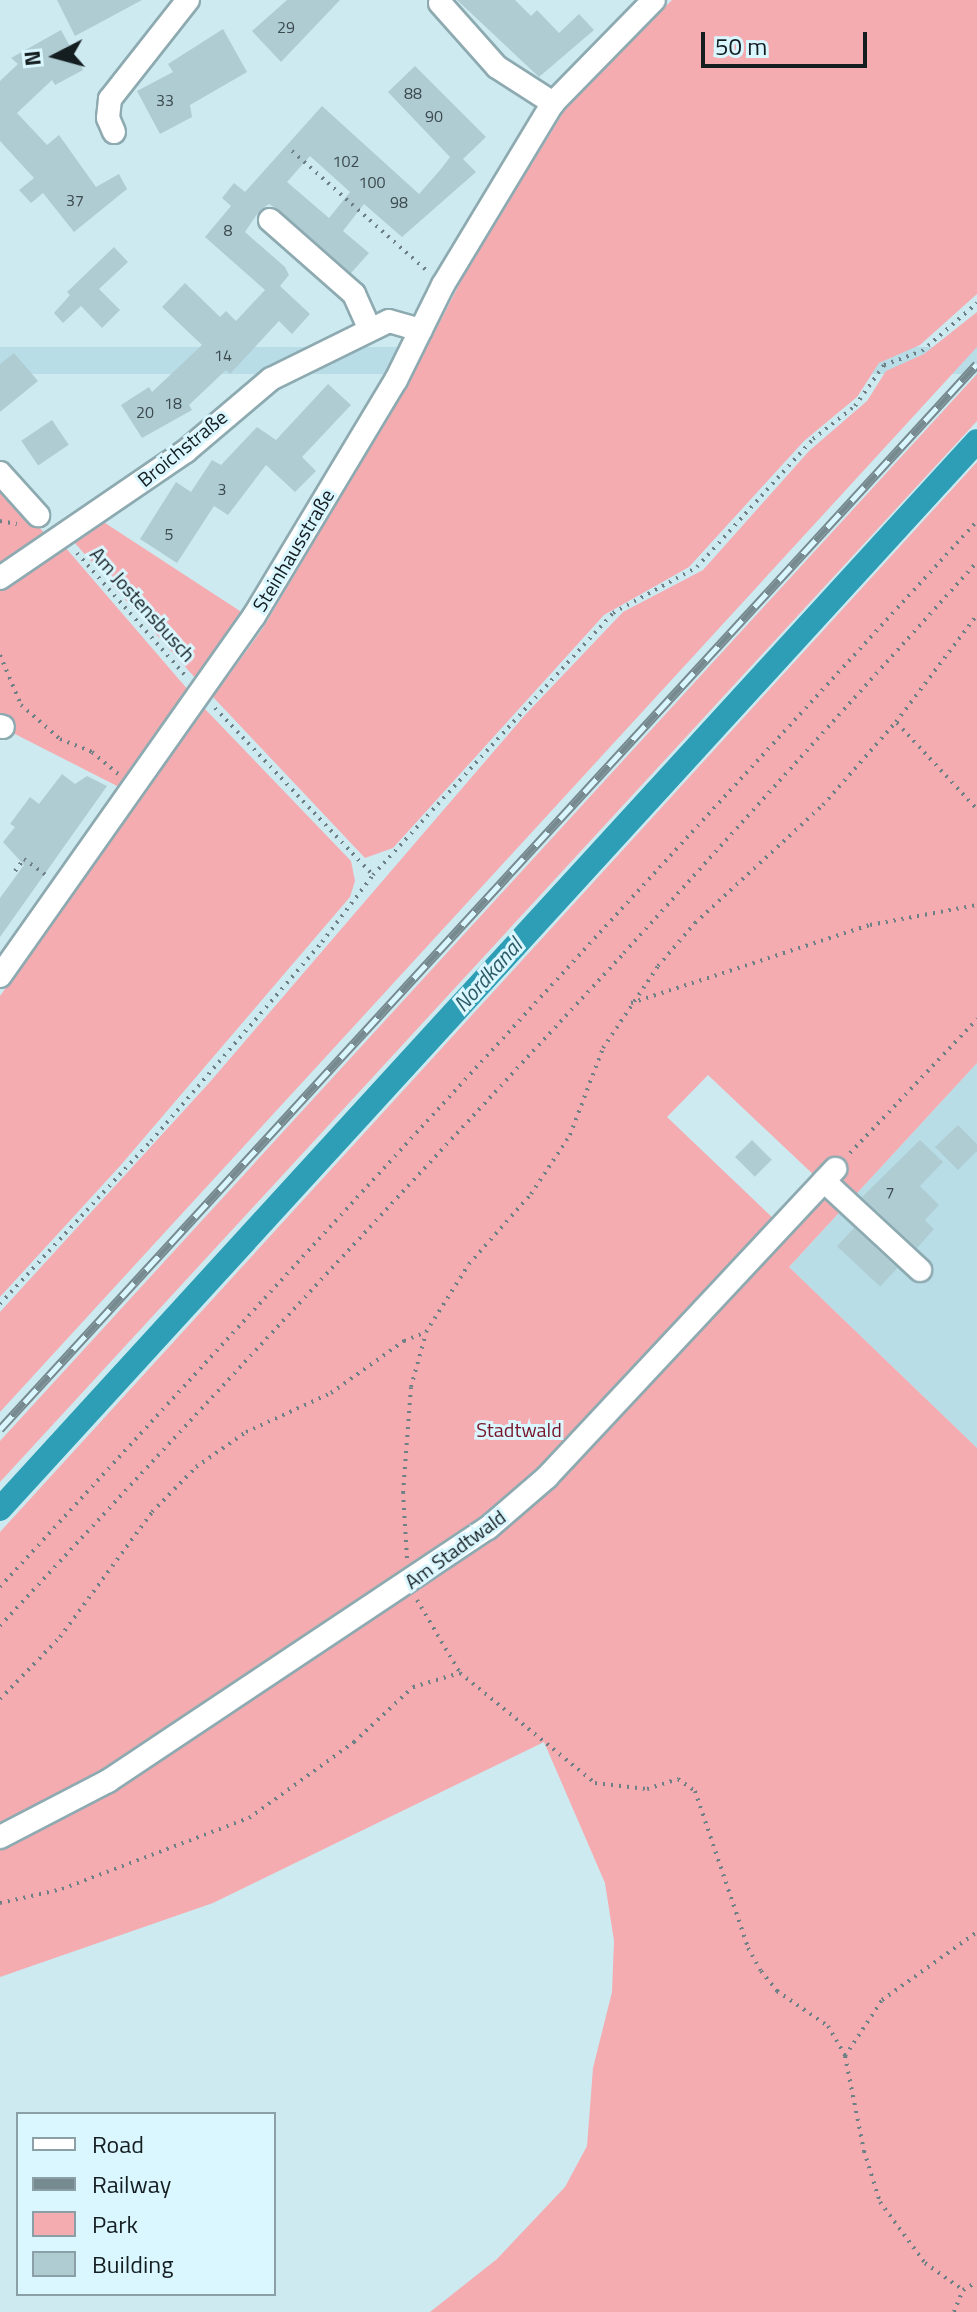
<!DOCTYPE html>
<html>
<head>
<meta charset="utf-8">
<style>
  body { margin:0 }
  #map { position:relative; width:977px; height:2312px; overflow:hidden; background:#cdeaf1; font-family:"Titillium Web",sans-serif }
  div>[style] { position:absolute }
  .built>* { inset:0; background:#b8dde7; transform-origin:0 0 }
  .green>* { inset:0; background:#f4acb0 }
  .canal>* { height:24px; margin:-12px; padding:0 12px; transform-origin:12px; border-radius:12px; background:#2d9eb5 }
  .building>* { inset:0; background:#afccd3; transform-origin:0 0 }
  .path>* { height:4px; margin-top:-2px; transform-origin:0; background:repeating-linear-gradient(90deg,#6d8085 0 2px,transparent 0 8px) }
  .roads { filter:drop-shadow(2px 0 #8eaab1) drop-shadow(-2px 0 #8eaab1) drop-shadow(0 2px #8eaab1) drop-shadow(0 -2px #8eaab1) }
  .minor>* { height:22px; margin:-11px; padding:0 11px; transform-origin:11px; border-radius:11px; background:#fff }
  .rail>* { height:9px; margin-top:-4.5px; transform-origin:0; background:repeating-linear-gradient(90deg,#daf7ff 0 18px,#768a8f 0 36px); box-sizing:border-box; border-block:2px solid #768a8f }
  span { translate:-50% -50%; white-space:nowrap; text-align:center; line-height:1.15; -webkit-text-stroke:6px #daf7ff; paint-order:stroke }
  .number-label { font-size:16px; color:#3b4a4e }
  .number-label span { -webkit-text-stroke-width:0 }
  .street-label { font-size:20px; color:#141e21 }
  .park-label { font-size:20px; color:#771428 }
  .water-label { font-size:22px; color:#2d5b65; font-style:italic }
  .legend { position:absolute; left:16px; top:2112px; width:260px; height:184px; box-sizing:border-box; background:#daf7ff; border:2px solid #8ba0a6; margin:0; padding:10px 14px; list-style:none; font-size:24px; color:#141e21 }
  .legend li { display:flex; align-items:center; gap:16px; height:40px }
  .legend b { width:40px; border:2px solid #8ba0a6 }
  .north { position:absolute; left:16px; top:16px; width:80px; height:80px; -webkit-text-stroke:6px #daf7ff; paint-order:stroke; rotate:264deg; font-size:22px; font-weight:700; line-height:32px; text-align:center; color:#141e21 }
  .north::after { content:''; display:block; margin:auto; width:28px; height:36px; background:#141e21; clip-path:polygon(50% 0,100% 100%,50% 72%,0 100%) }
  .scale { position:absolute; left:701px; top:32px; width:166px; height:36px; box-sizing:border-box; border:4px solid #141e21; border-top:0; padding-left:10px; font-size:24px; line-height:28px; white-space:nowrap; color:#141e21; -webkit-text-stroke:6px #daf7ff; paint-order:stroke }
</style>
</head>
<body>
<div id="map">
  <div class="built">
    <i style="left:977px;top:347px;width:27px;height:1445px;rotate:90deg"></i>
    <i style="clip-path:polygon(977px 1063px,977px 1448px,789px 1267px)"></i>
  </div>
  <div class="green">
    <i style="clip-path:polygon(672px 0,977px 0,977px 294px,920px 345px,879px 363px,857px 397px,804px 441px,689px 567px,604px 615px,393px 848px,365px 858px,213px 697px,263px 628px,410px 380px,463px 277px,572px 98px)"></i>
    <i style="clip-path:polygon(977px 312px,977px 347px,0 1412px,0 1312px,209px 1083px,525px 715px,623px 612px,703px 570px,809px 451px,867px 401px,886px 371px,924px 354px)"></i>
    <i style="clip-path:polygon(977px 374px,977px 421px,0 1482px,0 1441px)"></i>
    <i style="clip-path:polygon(evenodd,977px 462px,977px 1063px,789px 1267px,977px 1448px,977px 2312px,430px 2312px,497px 2259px,565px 2187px,587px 2146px,593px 2068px,612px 1992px,614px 1941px,605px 1883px,544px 1742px,213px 1903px,0 1977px,0 1532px,977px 462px,708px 1075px,817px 1178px,776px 1221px,667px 1117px,708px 1075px)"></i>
    <i style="clip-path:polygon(0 483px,47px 536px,0 567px)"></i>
    <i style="clip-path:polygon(102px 521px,243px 613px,197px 680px,73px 541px)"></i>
    <i style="clip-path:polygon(65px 547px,189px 691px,121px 788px,11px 732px,0 720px,0 591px)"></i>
    <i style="clip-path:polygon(205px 709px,351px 861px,355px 881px,350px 897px,120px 1166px,0 1297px,0 996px)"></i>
  </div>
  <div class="canal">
    <i style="left:0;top:1509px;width:1447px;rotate:-47.55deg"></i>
  </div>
  <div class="building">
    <i style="clip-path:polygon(57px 0,142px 0,75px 36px)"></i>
    <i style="clip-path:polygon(287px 0,340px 0,281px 62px,252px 31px)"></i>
    <i style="clip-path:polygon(457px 0,515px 0,531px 16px,537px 10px,559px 33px,579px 14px,594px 30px,539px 77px)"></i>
    <i style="clip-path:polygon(223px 29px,247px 72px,190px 105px,192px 117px,160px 134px,137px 91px,173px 72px,168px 64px)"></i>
    <i style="clip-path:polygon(61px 30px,83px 70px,55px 85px,52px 80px,17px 113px,47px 145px,59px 135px,96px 187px,119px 174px,127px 189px,74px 232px,43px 193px,31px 203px,19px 190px,34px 178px,0 141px,0 81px,18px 64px,11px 58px)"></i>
    <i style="clip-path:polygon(evenodd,415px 66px,486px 137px,463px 159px,476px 172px,402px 237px,364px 204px,343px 231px,369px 253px,351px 273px,279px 210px,269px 204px,260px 210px,245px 232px,285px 267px,289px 275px,280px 286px,310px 314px,292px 334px,279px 321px,230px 374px,226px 370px,189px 405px,192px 410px,142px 438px,121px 405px,149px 387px,152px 392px,202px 345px,162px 307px,185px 283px,220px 317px,226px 311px,236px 321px,265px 290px,205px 237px,231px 206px,222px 198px,234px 183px,245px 192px,322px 106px,419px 194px,441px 169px,450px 157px,388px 92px,415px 66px,310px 156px,350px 192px,329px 218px,287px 182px,310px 156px)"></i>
    <i style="clip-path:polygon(114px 247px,128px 262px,99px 289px,120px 310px,102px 328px,81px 306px,63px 323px,54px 313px,70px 295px,67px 292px)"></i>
    <i style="clip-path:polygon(14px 353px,38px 381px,0 412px,0 364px)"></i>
    <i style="clip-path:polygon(328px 384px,351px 405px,302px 457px,316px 471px,295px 492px,266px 465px,228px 515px,214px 506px,177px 563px,140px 539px,176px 482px,191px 492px,212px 460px,221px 465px,257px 427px,276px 440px)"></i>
    <i style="left:52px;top:420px;width:30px;height:37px;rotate:56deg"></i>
    <i style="clip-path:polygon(62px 774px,75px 784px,87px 776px,107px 786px,0 937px,0 898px,24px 865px,3px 842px,15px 827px,10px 824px,30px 797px,39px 804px)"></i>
    <i style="clip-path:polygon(958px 1125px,977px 1144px,977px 1151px,958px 1170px,935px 1147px)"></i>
    <i style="left:752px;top:1140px;width:28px;height:24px;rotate:45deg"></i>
    <i style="clip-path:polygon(920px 1140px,943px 1162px,920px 1186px,939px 1205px,925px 1220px,934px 1229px,917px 1248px,862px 1197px)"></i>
    <i style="left:854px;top:1228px;width:59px;height:25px;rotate:43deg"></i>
  </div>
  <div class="path">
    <i style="left:292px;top:151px;width:179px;rotate:41.6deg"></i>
    <i style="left:0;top:521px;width:17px;rotate:10deg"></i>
    <i style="left:77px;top:553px;width:163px;rotate:48.5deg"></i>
    <i style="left:0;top:655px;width:54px;rotate:67.2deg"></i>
    <i style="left:21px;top:705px;width:52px;rotate:41.1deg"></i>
    <i style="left:60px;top:739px;width:35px;rotate:22deg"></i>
    <i style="left:92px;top:752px;width:34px;rotate:40deg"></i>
    <i style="left:215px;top:708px;width:230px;rotate:46.6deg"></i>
    <i style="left:897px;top:723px;width:117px;rotate:47.1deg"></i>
    <i style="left:15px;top:871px;width:15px;rotate:-53deg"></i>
    <i style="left:24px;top:859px;width:26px;rotate:36deg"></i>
    <i style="left:631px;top:1003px;width:251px;rotate:-18.1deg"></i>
    <i style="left:870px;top:925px;width:109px;rotate:-10.6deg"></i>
    <i style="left:850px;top:1153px;width:185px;rotate:-46.5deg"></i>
    <i style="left:0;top:1304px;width:222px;rotate:-47.2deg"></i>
    <i style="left:151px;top:1141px;width:262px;rotate:-49.3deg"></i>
    <i style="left:322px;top:942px;width:84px;rotate:-52.7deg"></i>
    <i style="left:373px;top:875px;width:355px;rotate:-47.5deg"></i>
    <i style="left:613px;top:613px;width:96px;rotate:-28.7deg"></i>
    <i style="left:697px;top:567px;width:173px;rotate:-47.8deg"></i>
    <i style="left:813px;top:439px;width:53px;rotate:-38.2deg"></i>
    <i style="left:855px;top:406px;width:50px;rotate:-54.7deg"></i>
    <i style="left:884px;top:365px;width:40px;rotate:-20.2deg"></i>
    <i style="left:922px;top:351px;width:73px;rotate:-41.1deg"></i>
    <i style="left:407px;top:1558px;width:65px;rotate:-93.5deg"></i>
    <i style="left:403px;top:1493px;width:106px;rotate:-85.7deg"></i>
    <i style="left:411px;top:1387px;width:56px;rotate:-74.5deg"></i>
    <i style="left:0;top:1587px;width:1446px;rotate:-47.49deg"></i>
    <i style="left:417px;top:1600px;width:85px;rotate:59.5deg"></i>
    <i style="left:460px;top:1673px;width:174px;rotate:39.2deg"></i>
    <i style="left:595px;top:1783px;width:52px;rotate:6.6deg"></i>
    <i style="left:647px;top:1789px;width:33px;rotate:-18deg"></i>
    <i style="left:678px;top:1779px;width:21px;rotate:35deg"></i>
    <i style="left:695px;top:1791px;width:166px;rotate:71.3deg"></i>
    <i style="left:748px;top:1948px;width:26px;rotate:61deg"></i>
    <i style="left:761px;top:1971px;width:26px;rotate:51deg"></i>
    <i style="left:777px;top:1991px;width:62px;rotate:34.5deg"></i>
    <i style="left:828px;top:2026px;width:34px;rotate:60deg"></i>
    <i style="left:845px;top:2056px;width:97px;rotate:78.7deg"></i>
    <i style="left:864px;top:2151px;width:53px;rotate:72.6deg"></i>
    <i style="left:880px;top:2202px;width:76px;rotate:53.6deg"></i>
    <i style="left:925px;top:2263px;width:47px;rotate:35.4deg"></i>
    <i style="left:963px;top:2290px;width:16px;rotate:-30deg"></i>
    <i style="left:0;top:1626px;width:918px;rotate:-47.16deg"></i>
    <i style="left:624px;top:953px;width:527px;rotate:-47.92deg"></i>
    <i style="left:0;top:1699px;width:86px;rotate:-45.9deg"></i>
    <i style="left:60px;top:1637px;width:155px;rotate:-53.6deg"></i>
    <i style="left:152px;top:1512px;width:63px;rotate:-45.6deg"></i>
    <i style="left:196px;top:1467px;width:61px;rotate:-35deg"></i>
    <i style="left:246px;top:1432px;width:94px;rotate:-24.6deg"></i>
    <i style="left:331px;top:1393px;width:90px;rotate:-35.5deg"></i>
    <i style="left:404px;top:1341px;width:24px;rotate:-22deg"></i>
    <i style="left:426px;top:1332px;width:80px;rotate:-57.7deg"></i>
    <i style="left:469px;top:1264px;width:94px;rotate:-48.5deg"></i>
    <i style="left:531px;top:1194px;width:71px;rotate:-56.5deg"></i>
    <i style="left:570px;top:1135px;width:93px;rotate:-69.2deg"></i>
    <i style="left:603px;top:1048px;width:99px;rotate:-56.1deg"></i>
    <i style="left:658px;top:966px;width:57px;rotate:-49.3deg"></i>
    <i style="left:695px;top:923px;width:174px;rotate:-42.7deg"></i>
    <i style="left:823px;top:805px;width:111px;rotate:-48.7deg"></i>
    <i style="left:896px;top:722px;width:134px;rotate:-52.9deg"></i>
    <i style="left:0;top:1903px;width:64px;rotate:-12.7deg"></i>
    <i style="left:62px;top:1889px;width:200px;rotate:-20.8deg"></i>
    <i style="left:249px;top:1818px;width:130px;rotate:-35.9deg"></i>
    <i style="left:354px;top:1742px;width:81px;rotate:-43deg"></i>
    <i style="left:413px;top:1687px;width:49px;rotate:-16.6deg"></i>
    <i style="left:845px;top:2056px;width:67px;rotate:-56.5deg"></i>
    <i style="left:882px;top:2000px;width:117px;rotate:-35.6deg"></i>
    <i style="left:954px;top:2312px;width:24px;rotate:-68deg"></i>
  </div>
  <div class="roads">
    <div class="minor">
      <i style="left:440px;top:3px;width:86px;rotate:48.3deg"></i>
      <i style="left:497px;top:67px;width:67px;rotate:32.7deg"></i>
      <i style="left:114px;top:132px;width:15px;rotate:-113deg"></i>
      <i style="left:108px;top:118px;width:19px;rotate:-84deg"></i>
      <i style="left:110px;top:99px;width:126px;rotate:-51.8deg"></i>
      <i style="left:270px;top:220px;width:112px;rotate:41.4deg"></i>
      <i style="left:354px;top:294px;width:37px;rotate:66deg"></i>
      <i style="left:0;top:473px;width:57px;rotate:47.9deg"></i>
      <i style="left:0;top:578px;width:225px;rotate:-34.3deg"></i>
      <i style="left:186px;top:451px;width:111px;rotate:-40.3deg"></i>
      <i style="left:271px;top:379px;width:131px;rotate:-26.2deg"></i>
      <i style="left:389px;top:321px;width:33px;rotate:16deg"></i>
      <i style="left:0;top:726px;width:3px;rotate:18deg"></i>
      <i style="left:0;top:976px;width:441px;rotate:-54.8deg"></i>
      <i style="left:254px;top:616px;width:275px;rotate:-59deg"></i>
      <i style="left:396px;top:380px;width:106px;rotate:-63.7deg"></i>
      <i style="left:443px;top:285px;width:213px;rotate:-58.9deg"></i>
      <i style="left:553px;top:103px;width:144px;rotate:-45.6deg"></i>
      <i style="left:824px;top:1181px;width:131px;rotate:42.8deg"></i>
      <i style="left:0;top:1837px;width:122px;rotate:-27.4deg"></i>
      <i style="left:108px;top:1781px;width:457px;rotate:-33.7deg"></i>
      <i style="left:488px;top:1528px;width:78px;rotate:-40.8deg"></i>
      <i style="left:547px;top:1477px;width:422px;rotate:-46.9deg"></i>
    </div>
  </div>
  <div class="rail">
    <i style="left:0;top:1429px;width:1445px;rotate:-47.47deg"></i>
  </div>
  <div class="number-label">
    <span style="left:286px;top:27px">29</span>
    <span style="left:413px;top:93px">88</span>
    <span style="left:165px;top:100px">33</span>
    <span style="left:434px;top:116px">90</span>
    <span style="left:346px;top:161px">102</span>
    <span style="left:372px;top:182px">100</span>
    <span style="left:75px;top:200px">37</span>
    <span style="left:399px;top:202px">98</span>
    <span style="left:228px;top:230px">8</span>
    <span style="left:223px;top:355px">14</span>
    <span style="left:173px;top:403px">18</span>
    <span style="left:145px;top:412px">20</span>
    <span style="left:222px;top:489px">3</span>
    <span style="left:169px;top:534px">5</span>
    <span style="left:890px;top:1192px">7</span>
  </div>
  <div class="street-label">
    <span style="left:182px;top:448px;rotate:-39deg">Broichstraße</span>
    <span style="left:293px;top:550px;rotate:-59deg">Steinhausstraße</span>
    <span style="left:143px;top:604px;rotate:48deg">Am Jostensbusch</span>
    <span style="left:455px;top:1549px;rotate:-36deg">Am Stadtwald</span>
  </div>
  <div class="park-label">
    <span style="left:519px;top:1429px">Stadtwald</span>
  </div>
  <div class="water-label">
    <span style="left:488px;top:975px;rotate:-48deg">Nordkanal</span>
  </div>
  <ul class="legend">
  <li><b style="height:10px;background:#fff"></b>Road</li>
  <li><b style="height:10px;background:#768a8f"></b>Railway</li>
  <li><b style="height:22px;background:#f4acb0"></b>Park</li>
  <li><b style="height:22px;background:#afccd3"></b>Building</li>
  </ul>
  <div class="north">N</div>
  <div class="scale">50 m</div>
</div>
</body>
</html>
